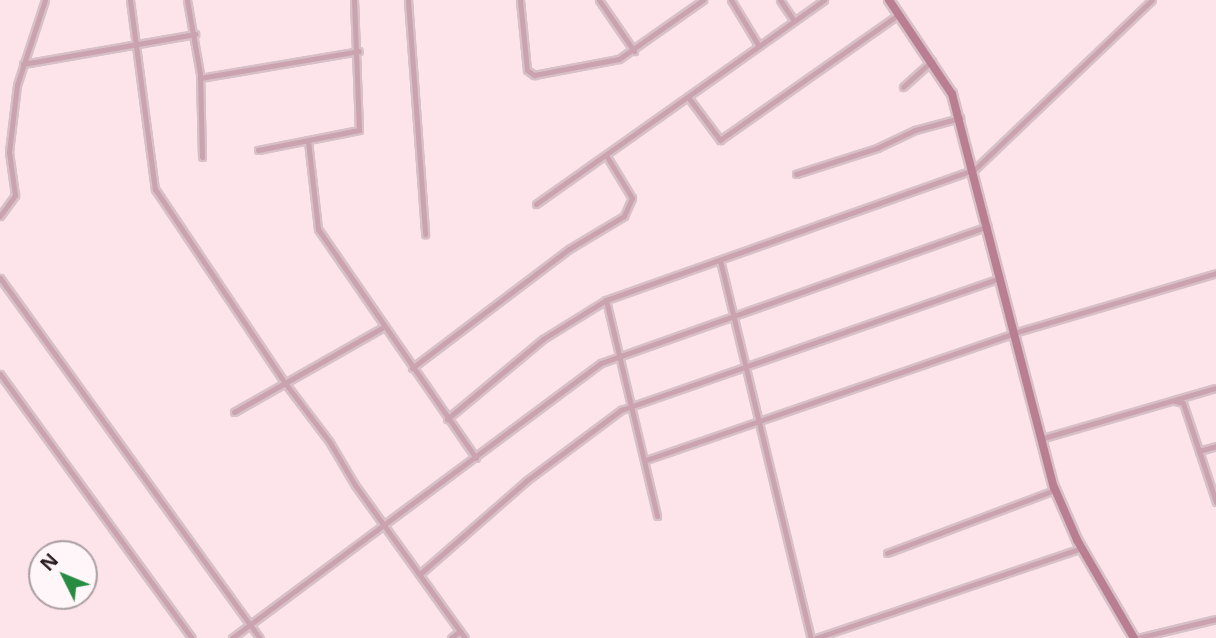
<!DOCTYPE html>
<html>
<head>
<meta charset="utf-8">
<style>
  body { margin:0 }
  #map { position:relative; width:1216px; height:638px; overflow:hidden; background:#fde4eb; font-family:"Noto Sans",sans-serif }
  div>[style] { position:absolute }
  .roads { filter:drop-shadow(2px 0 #d7c0c7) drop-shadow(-2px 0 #d7c0c7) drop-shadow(0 2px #d7c0c7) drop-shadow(0 -2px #d7c0c7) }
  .street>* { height:5px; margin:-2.5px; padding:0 2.5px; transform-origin:2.5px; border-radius:2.5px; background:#cba2af }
  .secondary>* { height:8px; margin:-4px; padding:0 4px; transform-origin:4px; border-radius:4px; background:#b97e91 }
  span { translate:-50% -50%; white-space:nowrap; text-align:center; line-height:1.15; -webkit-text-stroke:7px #fff6f9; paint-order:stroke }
  .north { position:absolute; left:28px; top:540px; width:70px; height:70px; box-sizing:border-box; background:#fff6f9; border:2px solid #aa9fa3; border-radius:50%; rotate:313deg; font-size:19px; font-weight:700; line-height:28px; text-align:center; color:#2b1d21 }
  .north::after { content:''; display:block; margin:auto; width:24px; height:32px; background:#278c42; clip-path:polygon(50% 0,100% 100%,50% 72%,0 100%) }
</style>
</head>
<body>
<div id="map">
  <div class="roads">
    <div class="street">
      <i style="left:130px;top:0;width:191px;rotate:82.5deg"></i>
      <i style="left:155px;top:189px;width:234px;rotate:56.2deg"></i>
      <i style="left:285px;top:383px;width:73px;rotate:52.8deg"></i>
      <i style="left:329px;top:441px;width:51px;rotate:59.4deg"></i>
      <i style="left:355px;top:485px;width:188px;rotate:54.3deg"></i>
      <i style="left:187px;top:0;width:75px;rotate:80deg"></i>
      <i style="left:200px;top:74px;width:83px;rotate:88.6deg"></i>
      <i style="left:408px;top:0;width:235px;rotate:85.8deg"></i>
      <i style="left:520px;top:0;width:70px;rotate:84.3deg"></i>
      <i style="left:527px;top:70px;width:9px;rotate:36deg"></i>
      <i style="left:534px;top:75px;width:86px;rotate:-10.7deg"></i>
      <i style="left:619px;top:59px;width:103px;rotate:-35.1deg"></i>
      <i style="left:599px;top:0;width:62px;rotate:55.5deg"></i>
      <i style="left:731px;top:0;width:54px;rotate:58.7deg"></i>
      <i style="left:780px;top:0;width:25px;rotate:56deg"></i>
      <i style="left:23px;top:64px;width:175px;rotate:-9.9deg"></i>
      <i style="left:200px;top:78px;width:161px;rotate:-9.6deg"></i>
      <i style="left:903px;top:87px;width:39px;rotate:-42deg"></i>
      <i style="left:688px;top:97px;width:54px;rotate:53.3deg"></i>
      <i style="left:720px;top:140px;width:219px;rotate:-35.1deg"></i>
      <i style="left:308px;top:141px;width:89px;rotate:83.5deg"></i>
      <i style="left:318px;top:229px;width:278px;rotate:55.4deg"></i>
      <i style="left:258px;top:150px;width:103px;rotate:-11.2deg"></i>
      <i style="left:359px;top:130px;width:130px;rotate:-92.2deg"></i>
      <i style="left:796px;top:174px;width:85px;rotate:-17.8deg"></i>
      <i style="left:877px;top:148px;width:42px;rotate:-25.3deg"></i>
      <i style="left:915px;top:130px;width:47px;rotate:-14.9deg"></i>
      <i style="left:536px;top:204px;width:353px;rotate:-35.3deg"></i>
      <i style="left:0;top:216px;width:26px;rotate:-54deg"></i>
      <i style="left:15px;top:195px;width:43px;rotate:-97.9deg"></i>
      <i style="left:9px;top:152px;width:67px;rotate:-83.2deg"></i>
      <i style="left:17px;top:85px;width:89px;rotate:-71.8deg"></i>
      <i style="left:720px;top:260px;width:389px;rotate:76.5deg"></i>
      <i style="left:0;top:278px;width:444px;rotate:54.2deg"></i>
      <i style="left:606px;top:300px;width:222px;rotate:76.7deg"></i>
      <i style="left:412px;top:368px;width:197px;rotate:-37.2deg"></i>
      <i style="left:569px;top:249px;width:64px;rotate:-31deg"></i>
      <i style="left:624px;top:216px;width:20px;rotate:-66deg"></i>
      <i style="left:632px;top:198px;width:50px;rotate:-121.2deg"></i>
      <i style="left:0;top:374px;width:326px;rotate:54deg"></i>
      <i style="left:1175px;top:401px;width:8px;rotate:14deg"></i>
      <i style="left:1183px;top:403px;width:51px;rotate:71.6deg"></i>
      <i style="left:1199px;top:451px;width:18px;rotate:-16deg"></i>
      <i style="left:234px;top:412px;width:170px;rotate:-29.6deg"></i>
      <i style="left:447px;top:419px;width:125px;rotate:-39.8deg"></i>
      <i style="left:543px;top:339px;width:74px;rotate:-31.8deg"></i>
      <i style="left:606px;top:300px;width:390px;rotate:-19.5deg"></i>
      <i style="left:974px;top:170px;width:246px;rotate:-43.7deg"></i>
      <i style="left:1040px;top:439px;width:183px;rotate:-16.2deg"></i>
      <i style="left:1199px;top:451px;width:54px;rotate:71.6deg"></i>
      <i style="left:646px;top:460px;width:389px;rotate:-19deg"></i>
      <i style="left:1014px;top:333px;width:211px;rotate:-16.5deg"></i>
      <i style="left:887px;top:553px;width:179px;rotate:-20.6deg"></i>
      <i style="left:421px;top:573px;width:140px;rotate:-41.2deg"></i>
      <i style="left:526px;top:481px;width:119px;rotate:-36.8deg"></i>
      <i style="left:621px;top:410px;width:402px;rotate:-19.2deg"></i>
      <i style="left:232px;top:638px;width:460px;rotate:-36.7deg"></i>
      <i style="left:601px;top:363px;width:410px;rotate:-19.5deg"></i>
      <i style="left:451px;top:638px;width:11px;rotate:-38deg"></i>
      <i style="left:816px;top:638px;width:281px;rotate:-18.7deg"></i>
      <i style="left:1137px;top:638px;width:81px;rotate:-13.5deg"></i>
    </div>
    <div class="secondary">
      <i style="left:889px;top:0;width:113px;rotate:56.2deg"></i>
      <i style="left:952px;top:94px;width:406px;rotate:75.5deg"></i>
      <i style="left:1054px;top:487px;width:58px;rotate:66.5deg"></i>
      <i style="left:1077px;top:540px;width:113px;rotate:59.8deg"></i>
    </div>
  </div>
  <div class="north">N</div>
</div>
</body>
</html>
